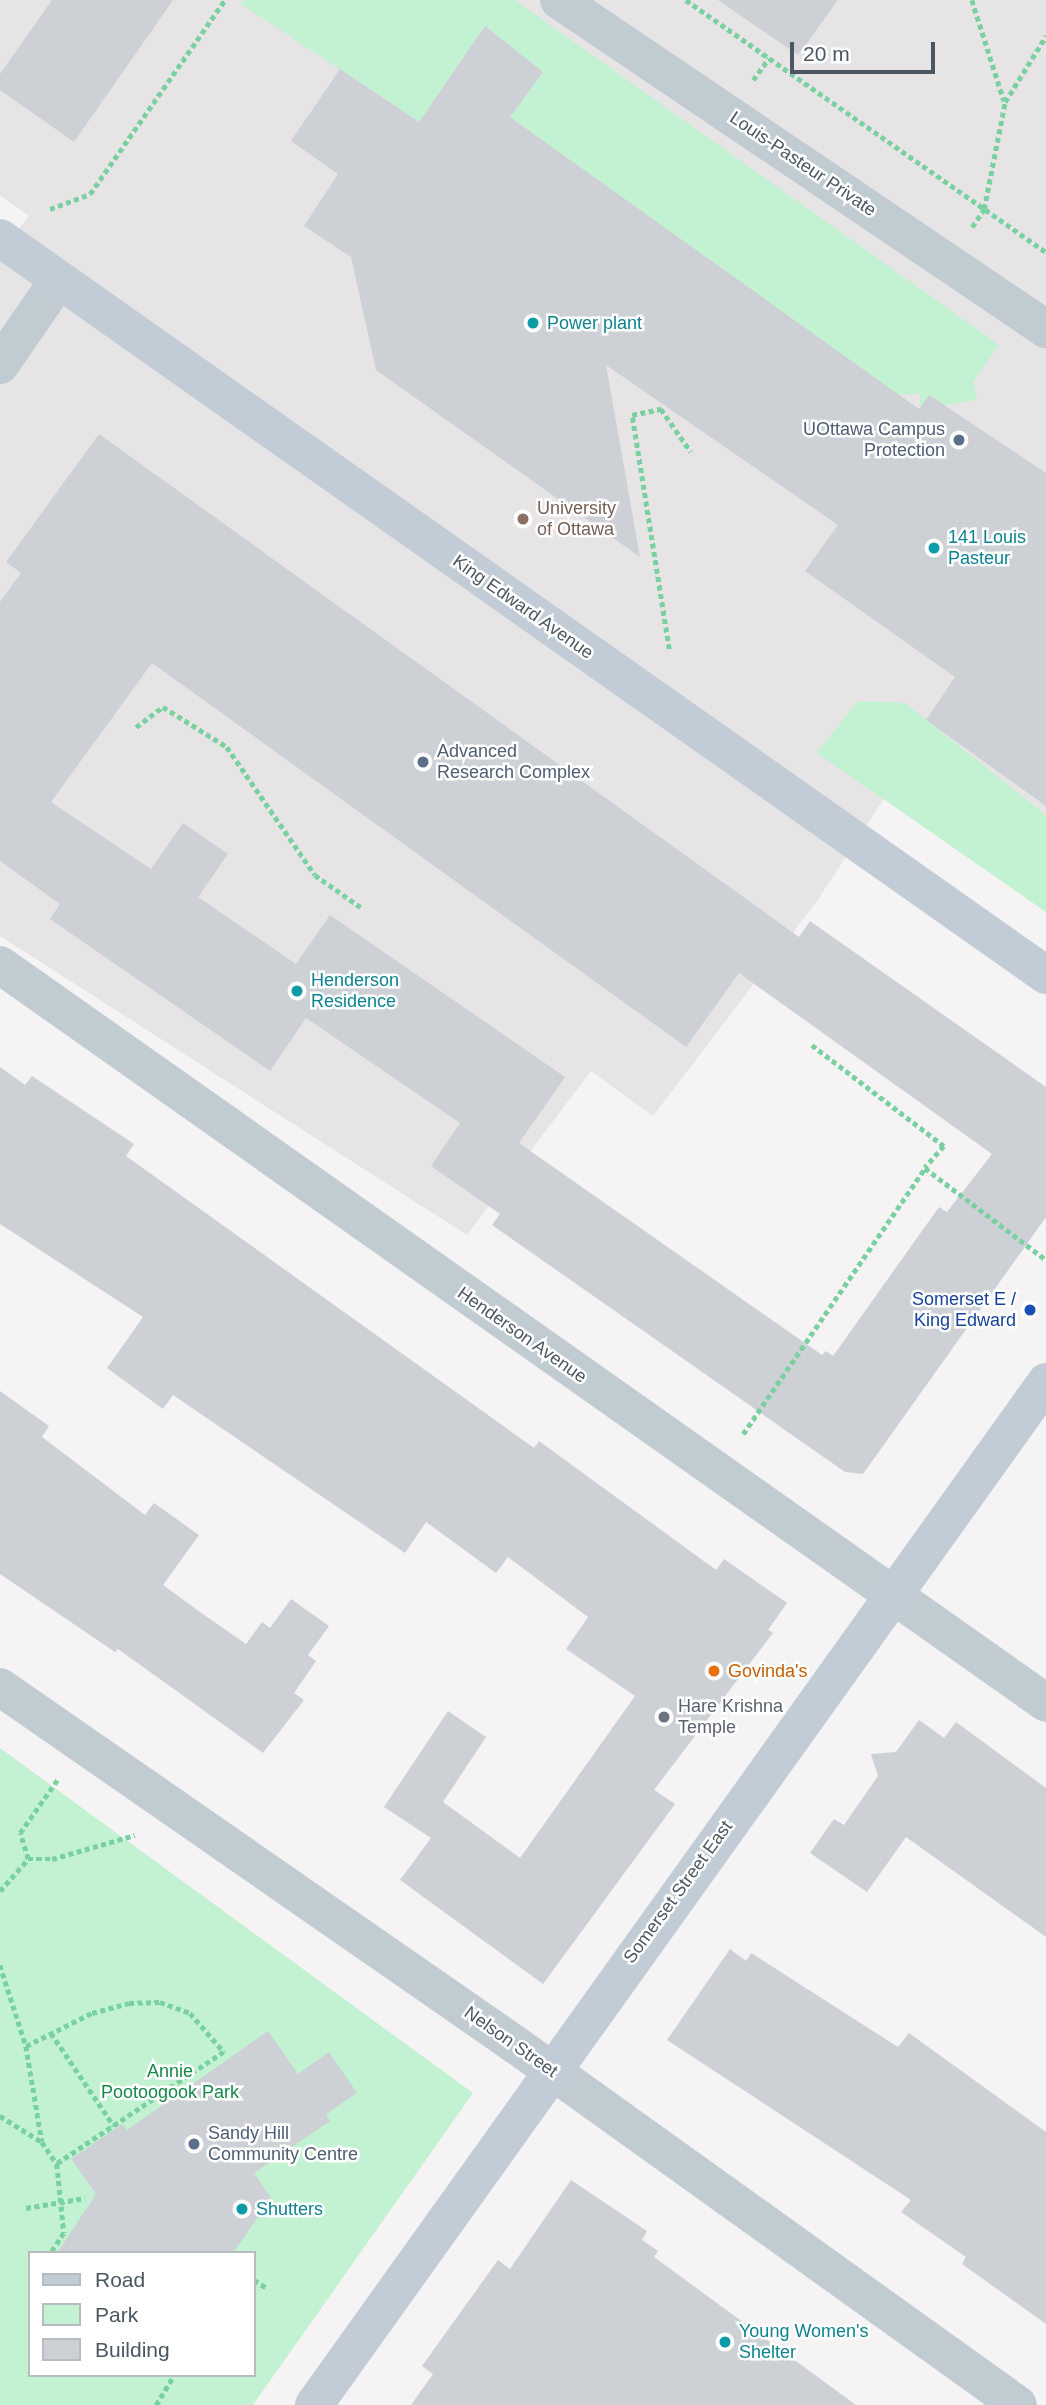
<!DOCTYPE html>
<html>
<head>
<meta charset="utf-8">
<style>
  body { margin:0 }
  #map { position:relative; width:1046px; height:2405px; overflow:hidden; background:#f5f3f3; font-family:Helvetica,sans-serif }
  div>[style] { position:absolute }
  .education>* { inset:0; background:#e6e4e5 }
  .green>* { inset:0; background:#c2f2d2 }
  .building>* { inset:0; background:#cdd0d5 }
  .path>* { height:4.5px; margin-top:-2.25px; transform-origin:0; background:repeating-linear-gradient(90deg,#79d1a1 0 5px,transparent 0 8.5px) }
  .street>* { height:38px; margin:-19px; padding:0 19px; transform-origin:19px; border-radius:19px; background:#c1cbd2 }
  .secondary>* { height:38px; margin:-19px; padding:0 19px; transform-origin:19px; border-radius:19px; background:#c1ccd6 }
  .dots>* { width:19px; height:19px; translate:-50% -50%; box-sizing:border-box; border:4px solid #fff; border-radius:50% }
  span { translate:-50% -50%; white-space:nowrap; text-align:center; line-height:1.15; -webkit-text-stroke:5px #fff; paint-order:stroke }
  .street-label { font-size:18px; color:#4a5761 }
  .culture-label { font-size:18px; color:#0d838f }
  .left { translate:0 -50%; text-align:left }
  .service-label { font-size:18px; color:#4e5e75 }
  .right { translate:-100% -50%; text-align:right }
  .education-label { font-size:18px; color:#785e54 }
  .transit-label { font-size:18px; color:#164399 }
  .food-label { font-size:18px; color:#c56008 }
  .worship-label { font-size:18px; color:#5b616d }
  .park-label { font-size:18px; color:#158848 }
  .legend { position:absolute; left:28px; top:2251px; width:228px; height:126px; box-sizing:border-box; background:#fff; border:2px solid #b7bcc0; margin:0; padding:9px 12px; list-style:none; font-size:21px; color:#4a5761 }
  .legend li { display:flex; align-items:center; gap:14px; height:35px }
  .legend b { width:35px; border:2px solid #b7bcc0 }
  .scale { position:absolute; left:790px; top:42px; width:145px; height:32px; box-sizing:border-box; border:4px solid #4a5761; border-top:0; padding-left:9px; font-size:21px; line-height:24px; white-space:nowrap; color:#4a5761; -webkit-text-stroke:5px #fff; paint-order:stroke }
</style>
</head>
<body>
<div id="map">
  <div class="education">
    <i style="clip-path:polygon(0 0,1046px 0,1046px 899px,891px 788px,817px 901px,653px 1116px,591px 1071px,467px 1235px,0 936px,0 251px,29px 216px,0 195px)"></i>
  </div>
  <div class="green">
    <i style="clip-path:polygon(244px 0,515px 0,999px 345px,973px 382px,977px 400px,920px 409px,920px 393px,899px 395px,510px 117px,485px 26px,419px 122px,241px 4px)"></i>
    <i style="clip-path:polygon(858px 701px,905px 703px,1046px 815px,1046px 912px,817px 753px)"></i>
    <i style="clip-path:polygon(evenodd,0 1748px,473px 2093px,253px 2405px,0 2405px,0 1748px,30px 2253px,254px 2253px,254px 2375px,30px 2375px,30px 2253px)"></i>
  </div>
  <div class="building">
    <i style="clip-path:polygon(52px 0,173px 0,74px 142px,0 90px,0 74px)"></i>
    <i style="clip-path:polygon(718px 0,838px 0,798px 55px)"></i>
    <i style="clip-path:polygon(485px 26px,543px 72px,510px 117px,919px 409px,929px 395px,1046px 473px,1046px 806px,926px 720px,955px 677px,805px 571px,838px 525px,606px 365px,640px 557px,376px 370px,351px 257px,304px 226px,338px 174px,291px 141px,340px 69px,419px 122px)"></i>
    <i style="clip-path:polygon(evenodd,99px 434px,799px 937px,810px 921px,1046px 1087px,1046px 1217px,863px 1474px,845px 1472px,492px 1225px,500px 1214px,431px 1166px,460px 1123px,306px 1018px,270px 1071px,50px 919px,60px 904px,0 861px,0 602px,21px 573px,6px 562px,99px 434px,152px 663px,686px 1047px,739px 973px,992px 1154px,947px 1212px,939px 1207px,833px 1356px,826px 1351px,822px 1355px,519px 1143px,565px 1077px,330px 915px,296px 964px,198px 897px,228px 854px,183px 823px,151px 869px,51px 802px,152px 663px)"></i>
    <i style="clip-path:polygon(0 1067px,25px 1085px,32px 1076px,134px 1144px,126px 1156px,534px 1448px,539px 1441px,716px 1570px,724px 1559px,787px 1603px,768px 1630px,773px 1633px,654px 1790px,675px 1804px,543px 1984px,400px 1880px,431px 1838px,384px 1807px,448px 1711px,486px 1737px,443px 1802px,520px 1858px,635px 1696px,566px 1649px,588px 1617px,508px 1557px,496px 1573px,426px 1522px,405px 1553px,173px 1395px,163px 1409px,107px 1368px,143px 1317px,0 1224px)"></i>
    <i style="clip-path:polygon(0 1391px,49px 1426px,42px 1437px,145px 1515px,154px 1503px,199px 1535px,163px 1585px,200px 1612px,246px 1644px,262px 1622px,270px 1628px,291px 1599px,329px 1626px,308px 1655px,316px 1661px,294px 1693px,304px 1700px,263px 1753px,118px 1649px,115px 1652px,0 1574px)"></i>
    <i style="clip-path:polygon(919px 1720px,944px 1738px,956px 1722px,1046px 1788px,1046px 1937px,906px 1837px,867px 1892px,810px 1853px,834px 1819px,844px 1825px,878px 1776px,871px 1754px,896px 1752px)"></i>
    <i style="clip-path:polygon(730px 1949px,746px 1961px,751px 1953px,898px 2047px,909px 2033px,1046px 2132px,1046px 2324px,962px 2264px,966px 2257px,901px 2212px,911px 2200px,667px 2040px)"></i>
    <i style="clip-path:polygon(268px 2031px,298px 2074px,329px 2052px,357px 2093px,326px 2114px,330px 2121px,254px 2173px,271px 2198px,233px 2253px,57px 2253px,96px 2194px,71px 2159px,122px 2124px,127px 2130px)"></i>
    <i style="clip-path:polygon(571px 2180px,647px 2231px,642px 2240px,658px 2251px,654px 2257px,856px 2405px,411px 2405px,433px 2374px,422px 2366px,498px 2260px,510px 2269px)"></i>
  </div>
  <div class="path">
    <i style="left:686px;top:0;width:439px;rotate:35deg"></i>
    <i style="left:972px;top:0;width:106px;rotate:72.4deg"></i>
    <i style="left:753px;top:80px;width:27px;rotate:-54deg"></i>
    <i style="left:50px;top:209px;width:43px;rotate:-20.6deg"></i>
    <i style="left:90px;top:194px;width:236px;rotate:-55.2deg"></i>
    <i style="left:972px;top:227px;width:22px;rotate:-56deg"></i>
    <i style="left:984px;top:209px;width:109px;rotate:-78.9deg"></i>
    <i style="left:1005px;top:102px;width:78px;rotate:-58.2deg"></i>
    <i style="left:669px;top:649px;width:237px;rotate:-99deg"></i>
    <i style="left:632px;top:415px;width:30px;rotate:-12deg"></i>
    <i style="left:661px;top:409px;width:52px;rotate:55.1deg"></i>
    <i style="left:136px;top:727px;width:34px;rotate:-37deg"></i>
    <i style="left:163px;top:707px;width:75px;rotate:32deg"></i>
    <i style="left:227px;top:747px;width:155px;rotate:55.5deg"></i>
    <i style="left:315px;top:875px;width:57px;rotate:35.1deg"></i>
    <i style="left:812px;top:1045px;width:166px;rotate:37.4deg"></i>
    <i style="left:944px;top:1146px;width:29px;rotate:131deg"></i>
    <i style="left:743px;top:1434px;width:322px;rotate:-55.6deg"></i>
    <i style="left:925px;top:1168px;width:152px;rotate:37.2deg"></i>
    <i style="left:28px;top:1859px;width:27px;rotate:-107deg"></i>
    <i style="left:20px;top:1833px;width:66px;rotate:-54.9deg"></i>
    <i style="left:0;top:1891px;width:43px;rotate:-48.8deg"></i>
    <i style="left:28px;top:1859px;width:24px"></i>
    <i style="left:52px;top:1859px;width:86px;rotate:-16.1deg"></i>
    <i style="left:0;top:1965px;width:85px;rotate:72.2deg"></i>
    <i style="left:26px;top:2046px;width:97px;rotate:80.5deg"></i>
    <i style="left:42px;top:2142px;width:27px;rotate:56deg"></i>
    <i style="left:57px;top:2164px;width:69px;rotate:84.2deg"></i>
    <i style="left:64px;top:2233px;width:24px;rotate:123deg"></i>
    <i style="left:51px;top:2033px;width:112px;rotate:55.9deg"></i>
    <i style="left:26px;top:2046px;width:74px;rotate:-26.6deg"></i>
    <i style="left:92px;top:2013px;width:38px;rotate:-15deg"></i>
    <i style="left:129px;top:2003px;width:31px;rotate:-2deg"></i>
    <i style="left:160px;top:2002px;width:32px;rotate:20deg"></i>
    <i style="left:190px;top:2013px;width:52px;rotate:48.9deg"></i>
    <i style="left:224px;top:2052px;width:201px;rotate:146.2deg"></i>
    <i style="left:0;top:2116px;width:49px;rotate:31.8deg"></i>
    <i style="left:26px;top:2208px;width:60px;rotate:-9.6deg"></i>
    <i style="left:254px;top:2280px;width:15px;rotate:32deg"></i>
    <i style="left:156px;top:2405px;width:35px;rotate:-59deg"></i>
  </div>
  <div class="street">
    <i style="left:559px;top:0;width:588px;rotate:34.04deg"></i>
    <i style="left:0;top:365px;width:102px;rotate:-55.4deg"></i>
    <i style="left:0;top:965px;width:1280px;rotate:35.2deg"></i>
    <i style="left:0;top:1687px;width:624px;rotate:34.76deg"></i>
    <i style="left:513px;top:2043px;width:621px;rotate:35.63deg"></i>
  </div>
  <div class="secondary">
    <i style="left:0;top:238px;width:1280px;rotate:35.17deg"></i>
    <i style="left:314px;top:2405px;width:1258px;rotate:-54.41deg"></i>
  </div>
  <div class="dots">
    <i style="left:533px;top:323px;background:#0f9aa8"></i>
    <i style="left:959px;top:440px;background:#5c6f8a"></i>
    <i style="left:523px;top:519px;background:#8d6e63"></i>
    <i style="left:934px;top:548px;background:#0f9aa8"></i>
    <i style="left:423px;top:762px;background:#5c6f8a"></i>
    <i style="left:297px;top:991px;background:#0f9aa8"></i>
    <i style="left:1030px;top:1310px;background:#1a4fb4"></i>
    <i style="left:714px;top:1671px;background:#e8710a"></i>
    <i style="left:664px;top:1717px;background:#6b7280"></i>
    <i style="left:194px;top:2144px;background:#5c6f8a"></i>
    <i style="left:242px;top:2209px;background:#0f9aa8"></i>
    <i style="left:725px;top:2342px;background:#0f9aa8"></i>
  </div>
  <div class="street-label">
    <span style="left:803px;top:164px;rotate:34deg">Louis-Pasteur Private</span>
    <span style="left:523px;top:607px;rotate:35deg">King Edward Avenue</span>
    <span style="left:522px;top:1335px;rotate:35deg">Henderson Avenue</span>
    <span style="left:678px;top:1892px;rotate:-54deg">Somerset Street East</span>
    <span style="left:511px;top:2042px;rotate:35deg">Nelson Street</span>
  </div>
  <div class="culture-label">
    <span class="left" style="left:547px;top:323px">Power plant</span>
    <span class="left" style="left:948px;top:548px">141 Louis<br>Pasteur</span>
    <span class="left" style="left:311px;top:991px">Henderson<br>Residence</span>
    <span class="left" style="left:256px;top:2209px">Shutters</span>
    <span class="left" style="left:739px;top:2342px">Young Women's<br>Shelter</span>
  </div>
  <div class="service-label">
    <span class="right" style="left:945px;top:440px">UOttawa Campus<br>Protection</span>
    <span class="left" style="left:437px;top:762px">Advanced<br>Research Complex</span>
    <span class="left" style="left:208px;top:2144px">Sandy Hill<br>Community Centre</span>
  </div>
  <div class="education-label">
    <span class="left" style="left:537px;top:519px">University<br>of Ottawa</span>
  </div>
  <div class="transit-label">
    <span class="right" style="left:1016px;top:1310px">Somerset E /<br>King Edward</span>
  </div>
  <div class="food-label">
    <span class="left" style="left:728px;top:1671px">Govinda's</span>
  </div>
  <div class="worship-label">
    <span class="left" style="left:678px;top:1717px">Hare Krishna<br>Temple</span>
  </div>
  <div class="park-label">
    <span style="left:170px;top:2082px">Annie<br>Pootoogook Park</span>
  </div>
  <ul class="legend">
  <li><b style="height:9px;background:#c1ccd6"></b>Road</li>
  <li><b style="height:19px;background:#c2f2d2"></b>Park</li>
  <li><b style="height:19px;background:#cdd0d5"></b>Building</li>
  </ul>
  <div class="scale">20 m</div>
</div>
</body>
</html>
